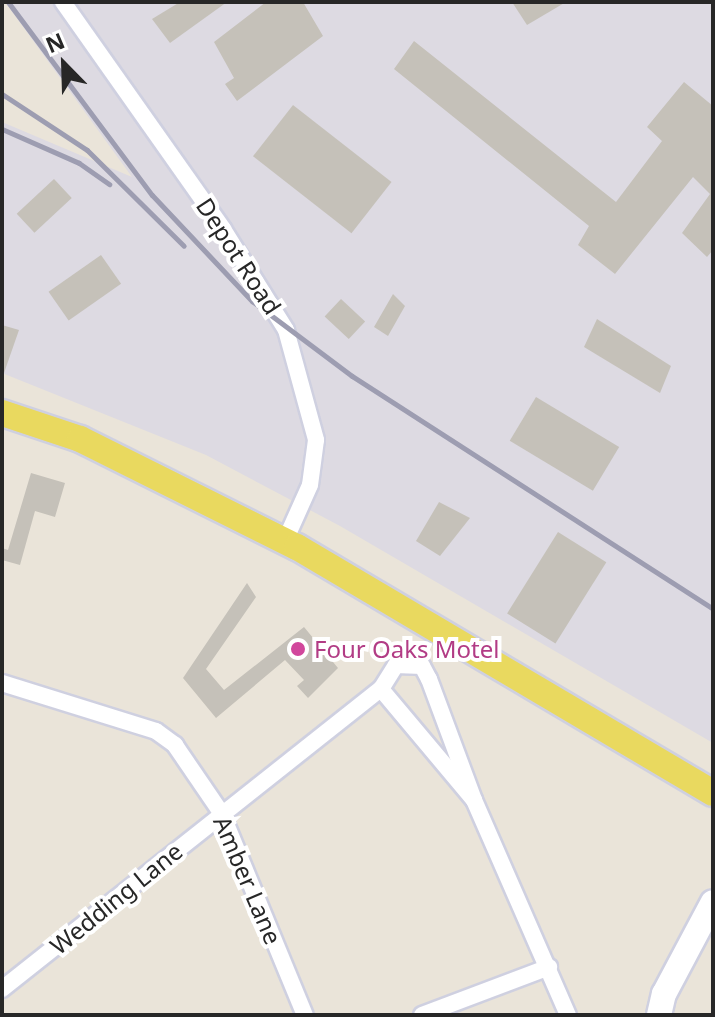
<!DOCTYPE html>
<html>
<head>
<meta charset="utf-8">
<style>
  body { margin:0 }
  #map { position:relative; width:715px; height:1017px; overflow:hidden; background:#eae4d9; font-family:"Noto Sans",sans-serif }
  div>[style] { position:absolute }
  .industrial>* { inset:0; background:#dddae2 }
  .building>* { inset:0; background:#c5c1b9; transform-origin:0 0 }
  .roads { filter:drop-shadow(2px 0 #cfd0e0) drop-shadow(-2px 0 #cfd0e0) drop-shadow(0 2px #cfd0e0) drop-shadow(0 -2px #cfd0e0) }
  .minor>* { height:16px; margin:-8px; padding:0 8px; transform-origin:8px; border-radius:8px; background:#fff }
  .secondary>* { height:24px; margin:-12px; padding:0 12px; transform-origin:12px; border-radius:12px; background:#fff }
  .primary>* { height:26px; margin:-13px; padding:0 13px; transform-origin:13px; border-radius:13px; background:#e9d95f }
  .rail>* { height:5px; margin:-2.5px; padding:0 2.5px; transform-origin:2.5px; border-radius:2.5px; background:#9d9db1 }
  .dots>* { width:22px; height:22px; translate:-50% -50%; box-sizing:border-box; border:4px solid #fff; border-radius:50% }
  span { translate:-50% -50%; white-space:nowrap; text-align:center; line-height:1.15; -webkit-text-stroke:8px #fff; paint-order:stroke }
  .street-label { font-size:24px; color:#272727 }
  .hotel-label { font-size:24px; color:#b23c85 }
  .left { translate:0 -50%; text-align:left }
  .frame { position:absolute; inset:0; border:4px solid #272727; pointer-events:none }
  .north { position:absolute; left:24px; top:24px; width:80px; height:80px; -webkit-text-stroke:6px #fff; paint-order:stroke; rotate:337deg; font-size:22px; font-weight:700; line-height:32px; text-align:center; color:#272727 }
  .north::after { content:''; display:block; margin:auto; width:28px; height:36px; background:#272727; clip-path:polygon(50% 0,100% 100%,50% 72%,0 100%) }
</style>
</head>
<body>
<div id="map">
  <div class="industrial">
    <i style="clip-path:polygon(5px 2px,713px 2px,713px 743px,340px 526px,206px 455px,2px 373px,2px 122px,132px 177px)"></i>
  </div>
  <div class="building">
    <i style="clip-path:polygon(180px 2px,227px 2px,170px 43px,152px 19px)"></i>
    <i style="clip-path:polygon(266px 2px,303px 2px,323px 36px,237px 101px,225px 84px,234px 78px,214px 42px)"></i>
    <i style="clip-path:polygon(512px 2px,566px 2px,527px 25px)"></i>
    <i style="clip-path:polygon(414px 41px,616px 202px,662px 141px,647px 127px,684px 82px,713px 106px,713px 250px,707px 257px,682px 233px,710px 194px,693px 177px,615px 274px,578px 245px,589px 226px,394px 69px)"></i>
    <i style="left:293px;top:105px;width:125px;height:65px;rotate:38deg"></i>
    <i style="left:54px;top:179px;width:26px;height:51px;rotate:47deg"></i>
    <i style="left:101px;top:255px;width:35px;height:64px;rotate:55deg"></i>
    <i style="clip-path:polygon(393px 294px,405px 306px,388px 336px,374px 327px)"></i>
    <i style="left:341px;top:299px;width:33px;height:24px;rotate:43deg"></i>
    <i style="clip-path:polygon(597px 319px,671px 366px,660px 393px,584px 347px)"></i>
    <i style="clip-path:polygon(2px 325px,19px 330px,4px 373px,2px 373px)"></i>
    <i style="left:536px;top:397px;width:97px;height:51px;rotate:31deg"></i>
    <i style="clip-path:polygon(31px 473px,65px 483px,55px 517px,35px 511px,20px 565px,2px 560px,2px 548px,8px 550px)"></i>
    <i style="clip-path:polygon(439px 502px,470px 518px,440px 556px,416px 541px)"></i>
    <i style="left:558px;top:532px;width:57px;height:96px;rotate:32deg"></i>
    <i style="clip-path:polygon(247px 583px,256px 597px,206px 669px,224px 690px,304px 627px,338px 668px,308px 698px,297px 686px,304px 680px,285px 660px,216px 718px,183px 678px)"></i>
  </div>
  <div class="roads">
    <div class="minor">
      <i style="left:63px;top:2px;width:278px;rotate:54.8deg"></i>
      <i style="left:223px;top:229px;width:119px;rotate:58deg"></i>
      <i style="left:286px;top:330px;width:114px;rotate:74.7deg"></i>
      <i style="left:316px;top:440px;width:45px;rotate:97.6deg"></i>
      <i style="left:310px;top:485px;width:61px;rotate:114.1deg"></i>
      <i style="left:2px;top:683px;width:161px;rotate:17.3deg"></i>
      <i style="left:156px;top:731px;width:24px;rotate:36deg"></i>
      <i style="left:175px;top:745px;width:83px;rotate:55.7deg"></i>
      <i style="left:222px;top:814px;width:217px;rotate:67.6deg"></i>
      <i style="left:474px;top:800px;width:145px;rotate:-130deg"></i>
      <i style="left:381px;top:689px;width:28px;rotate:-58deg"></i>
      <i style="left:396px;top:665px;width:26px;rotate:2deg"></i>
      <i style="left:422px;top:666px;width:15px;rotate:62deg"></i>
      <i style="left:429px;top:679px;width:129px;rotate:69.6deg"></i>
      <i style="left:474px;top:800px;width:235px;rotate:66.4deg"></i>
      <i style="left:2px;top:989px;width:483px;rotate:-38.4deg"></i>
      <i style="left:422px;top:1015px;width:136px;rotate:-20.7deg"></i>
    </div>
    <div class="secondary">
      <i style="left:659px;top:1015px;width:22px;rotate:-77deg"></i>
      <i style="left:664px;top:994px;width:104px;rotate:-62deg"></i>
    </div>
    <div class="primary">
      <i style="left:2px;top:413px;width:82px;rotate:18.4deg"></i>
      <i style="left:80px;top:439px;width:242px;rotate:26.5deg"></i>
      <i style="left:297px;top:547px;width:483px;rotate:30.6deg"></i>
    </div>
  </div>
  <div class="rail">
    <i style="left:8px;top:2px;width:241px;rotate:53.3deg"></i>
    <i style="left:152px;top:195px;width:146px;rotate:46.7deg"></i>
    <i style="left:252px;top:301px;width:125px;rotate:36.9deg"></i>
    <i style="left:352px;top:376px;width:430px;rotate:32.8deg"></i>
    <i style="left:2px;top:94px;width:102px;rotate:33.4deg"></i>
    <i style="left:87px;top:150px;width:136px;rotate:44.7deg"></i>
    <i style="left:2px;top:129px;width:84px;rotate:23.8deg"></i>
    <i style="left:79px;top:163px;width:37px;rotate:35deg"></i>
  </div>
  <div class="dots">
    <i style="left:298px;top:649px;background:#d1479c"></i>
  </div>
  <div class="street-label">
    <span style="left:239px;top:256px;rotate:57deg">Depot Road</span>
    <span style="left:248px;top:880px;rotate:67deg">Amber Lane</span>
    <span style="left:116px;top:898px;rotate:-39deg">Wedding Lane</span>
  </div>
  <div class="hotel-label">
    <span class="left" style="left:314px;top:649px">Four Oaks Motel</span>
  </div>
  <div class="frame"></div>
  <div class="north">N</div>
</div>
</body>
</html>
